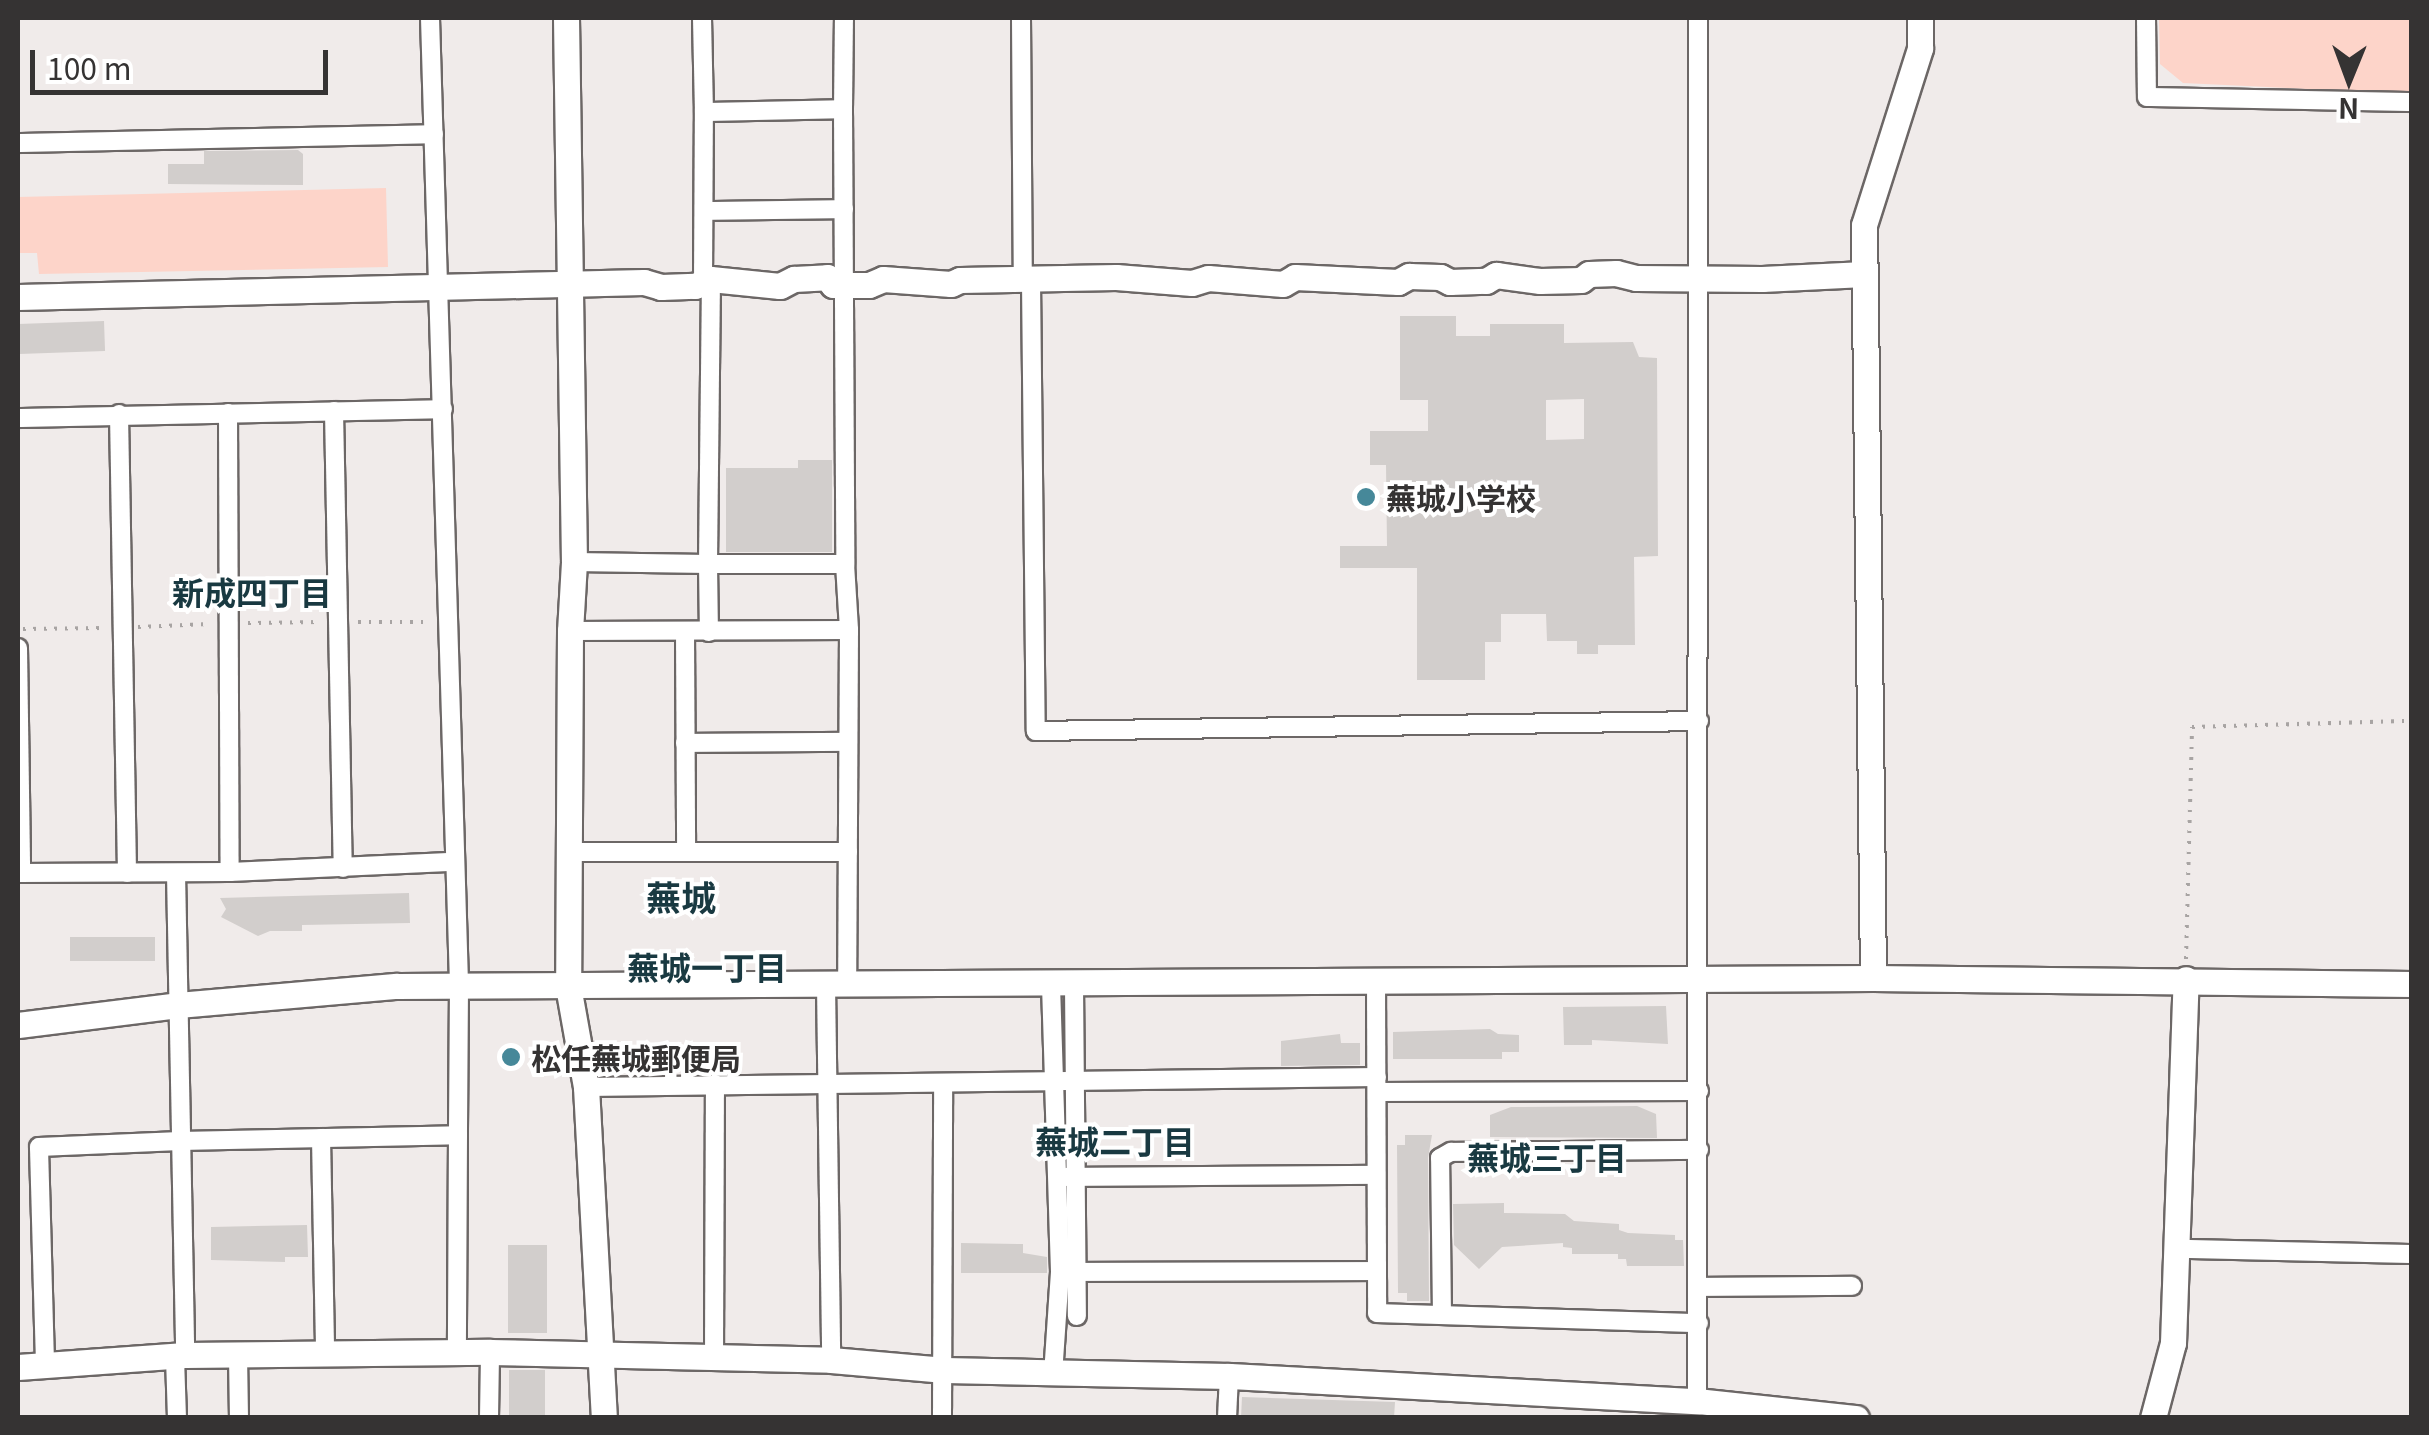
<!DOCTYPE html>
<html>
<head>
<meta charset="utf-8">
<style>
  body { margin:0 }
  #map { position:relative; width:2429px; height:1435px; overflow:hidden; background:#f0ebea; font-family:Georgia,"Noto Sans JP",serif }
  div>[style] { position:absolute }
  .green>* { inset:0; background:#fdd4c9 }
  .building>* { inset:0; background:#d2cecc; transform-origin:0 0 }
  .path>* { height:4px; margin-top:-2px; transform-origin:0; background:repeating-linear-gradient(90deg,#a8a4a3 0 2.5px,transparent 0 10.5px) }
  .roads { filter:drop-shadow(2px 0 #6c6766) drop-shadow(-2px 0 #6c6766) drop-shadow(0 2px #6c6766) drop-shadow(0 -2px #6c6766) }
  .street>* { height:18px; margin:-9px; padding:0 9px; transform-origin:9px; border-radius:9px; background:#fff }
  .secondary>* { height:25px; margin:-12.5px; padding:0 12.5px; transform-origin:12.5px; border-radius:12.5px; background:#fff }
  .dots>* { width:28px; height:28px; translate:-50% -50%; box-sizing:border-box; border:5px solid #fff; border-radius:50% }
  span { translate:-50% -50%; white-space:nowrap; text-align:center; line-height:1.15; -webkit-text-stroke:8px #fff; paint-order:stroke }
  .poi-label { font-size:30px; color:#353333; font-weight:700 }
  .left { translate:0 -50%; text-align:left }
  .neighbourhood-label { font-size:32px; color:#193941; font-weight:700 }
  .quarter-label { font-size:35px; color:#193941; font-weight:700 }
  .frame { position:absolute; inset:0; border:20px solid #353333; pointer-events:none }
  .north { position:absolute; left:2299px; top:30px; width:100px; height:100px; -webkit-text-stroke:8px #fff; paint-order:stroke; rotate:181deg; font-size:28px; font-weight:700; line-height:40px; text-align:center; color:#353333 }
  .north::after { content:''; display:block; margin:auto; width:35px; height:45px; background:#353333; clip-path:polygon(50% 0,100% 100%,50% 72%,0 100%) }
  .scale { position:absolute; left:30px; top:50px; width:298px; height:45px; box-sizing:border-box; border:5px solid #353333; border-top:0; padding-left:12px; font-size:30px; line-height:35px; white-space:nowrap; color:#353333; -webkit-text-stroke:8px #fff; paint-order:stroke }
</style>
</head>
<body>
<div id="map">
  <div class="green">
    <i style="clip-path:polygon(2159px 18px,2411px 18px,2411px 94px,2183px 83px,2160px 64px)"></i>
    <i style="clip-path:polygon(386px 188px,388px 267px,39px 274px,37px 253px,18px 253px,18px 197px)"></i>
  </div>
  <div class="building">
    <i style="clip-path:polygon(298px 150px,303px 154px,303px 185px,168px 184px,168px 164px,204px 164px,204px 151px)"></i>
    <i style="clip-path:polygon(evenodd,1400px 316px,1456px 316px,1456px 336px,1490px 336px,1490px 324px,1564px 324px,1564px 343px,1633px 342px,1639px 357px,1657px 358px,1658px 556px,1634px 557px,1635px 645px,1598px 645px,1598px 654px,1577px 654px,1577px 641px,1547px 641px,1546px 614px,1501px 614px,1501px 642px,1485px 642px,1485px 680px,1417px 680px,1417px 568px,1340px 568px,1340px 546px,1387px 546px,1386px 465px,1370px 465px,1370px 431px,1428px 431px,1428px 400px,1400px 400px,1400px 316px,1584px 399px,1584px 439px,1546px 440px,1546px 400px,1584px 399px)"></i>
    <i style="left:104px;top:321px;width:30px;height:86px;rotate:88deg"></i>
    <i style="clip-path:polygon(798px 460px,832px 460px,832px 552px,726px 552px,726px 468px,798px 468px)"></i>
    <i style="clip-path:polygon(409px 893px,410px 923px,302px 925px,302px 931px,270px 931px,258px 936px,221px 917px,226px 909px,220px 898px)"></i>
    <i style="left:70px;top:937px;width:85px;height:24px"></i>
    <i style="clip-path:polygon(1666px 1006px,1668px 1044px,1592px 1040px,1592px 1045px,1564px 1045px,1563px 1007px)"></i>
    <i style="clip-path:polygon(1490px 1029px,1498px 1034px,1519px 1035px,1519px 1052px,1502px 1052px,1502px 1059px,1393px 1059px,1393px 1032px)"></i>
    <i style="clip-path:polygon(1340px 1034px,1341px 1043px,1360px 1043px,1360px 1065px,1281px 1066px,1281px 1041px)"></i>
    <i style="clip-path:polygon(1637px 1106px,1656px 1114px,1657px 1138px,1490px 1137px,1490px 1115px,1511px 1107px)"></i>
    <i style="clip-path:polygon(1405px 1135px,1432px 1135px,1428px 1158px,1429px 1301px,1407px 1301px,1407px 1293px,1398px 1293px,1397px 1145px,1405px 1145px)"></i>
    <i style="clip-path:polygon(1504px 1203px,1504px 1213px,1565px 1214px,1574px 1221px,1619px 1224px,1619px 1230px,1628px 1233px,1675px 1235px,1675px 1240px,1683px 1240px,1684px 1266px,1627px 1266px,1626px 1259px,1618px 1259px,1618px 1254px,1572px 1254px,1572px 1248px,1563px 1247px,1563px 1243px,1502px 1247px,1479px 1269px,1454px 1245px,1453px 1204px)"></i>
    <i style="clip-path:polygon(307px 1225px,308px 1257px,285px 1257px,285px 1262px,211px 1260px,211px 1227px)"></i>
    <i style="clip-path:polygon(961px 1243px,1023px 1244px,1023px 1253px,1047px 1257px,1047px 1273px,961px 1273px)"></i>
    <i style="left:508px;top:1245px;width:39px;height:88px"></i>
    <i style="left:509px;top:1370px;width:36px;height:48px"></i>
    <i style="clip-path:polygon(1242px 1397px,1395px 1402px,1394px 1418px,1241px 1418px)"></i>
  </div>
  <div class="path">
    <i style="left:358px;top:622px;width:71px"></i>
    <i style="left:248px;top:623px;width:71px;rotate:-0.8deg"></i>
    <i style="left:138px;top:627px;width:71px;rotate:-2.4deg"></i>
    <i style="left:23px;top:629px;width:81px;rotate:-0.7deg"></i>
    <i style="left:2186px;top:959px;width:232px;rotate:-88.5deg"></i>
    <i style="left:2192px;top:727px;width:220px;rotate:-1.6deg"></i>
  </div>
  <div class="roads">
    <div class="street">
      <i style="left:430px;top:18px;width:968px;rotate:88.28deg"></i>
      <i style="left:459px;top:986px;width:149px;rotate:90.4deg"></i>
      <i style="left:702px;top:18px;width:94px;rotate:88.8deg"></i>
      <i style="left:1021px;top:18px;width:263px;rotate:89.6deg"></i>
      <i style="left:2146px;top:18px;width:79px;rotate:89.3deg"></i>
      <i style="left:2147px;top:97px;width:265px;rotate:1.1deg"></i>
      <i style="left:843px;top:109px;width:91px;rotate:-89.4deg"></i>
      <i style="left:18px;top:143px;width:416px;rotate:-1.2deg"></i>
      <i style="left:704px;top:211px;width:140px;rotate:-0.8deg"></i>
      <i style="left:1031px;top:281px;width:450px;rotate:89.4deg"></i>
      <i style="left:1036px;top:731px;width:663px;rotate:-0.86deg"></i>
      <i style="left:703px;top:283px;width:171px;rotate:-89.7deg"></i>
      <i style="left:704px;top:112px;width:139px;rotate:-1.2deg"></i>
      <i style="left:843px;top:109px;width:455px;rotate:89.7deg"></i>
      <i style="left:845px;top:564px;width:137px;rotate:180deg"></i>
      <i style="left:708px;top:564px;width:285px;rotate:-89.4deg"></i>
      <i style="left:334px;top:411px;width:457px;rotate:88.9deg"></i>
      <i style="left:228px;top:413px;width:459px;rotate:89.8deg"></i>
      <i style="left:119px;top:414px;width:459px;rotate:89deg"></i>
      <i style="left:18px;top:418px;width:425px;rotate:-1.2deg"></i>
      <i style="left:574px;top:562px;width:134px;rotate:0.9deg"></i>
      <i style="left:708px;top:564px;width:68px;rotate:89.2deg"></i>
      <i style="left:845px;top:564px;width:66px;rotate:86.5deg"></i>
      <i style="left:570px;top:631px;width:279px;rotate:-0.2deg"></i>
      <i style="left:849px;top:630px;width:356px;rotate:90.3deg"></i>
      <i style="left:685px;top:632px;width:220px;rotate:89.7deg"></i>
      <i style="left:18px;top:648px;width:225px;rotate:89.2deg"></i>
      <i style="left:685px;top:743px;width:163px;rotate:-0.4deg"></i>
      <i style="left:569px;top:852px;width:279px"></i>
      <i style="left:18px;top:873px;width:212px;rotate:-0.3deg"></i>
      <i style="left:230px;top:872px;width:224px;rotate:-2.6deg"></i>
      <i style="left:176px;top:873px;width:482px;rotate:88.9deg"></i>
      <i style="left:1376px;top:982px;width:331px;rotate:89.8deg"></i>
      <i style="left:1377px;top:1313px;width:322px;rotate:1.8deg"></i>
      <i style="left:826px;top:985px;width:375px;rotate:89.2deg"></i>
      <i style="left:1051px;top:985px;width:287px;rotate:88.2deg"></i>
      <i style="left:1060px;top:1272px;width:102px;rotate:93.9deg"></i>
      <i style="left:1074px;top:985px;width:331px;rotate:89.5deg"></i>
      <i style="left:586px;top:1087px;width:791px;rotate:-0.72deg"></i>
      <i style="left:1377px;top:1092px;width:322px;rotate:-0.2deg"></i>
      <i style="left:321px;top:1138px;width:216px;rotate:88.9deg"></i>
      <i style="left:1066px;top:1177px;width:309px;rotate:-0.4deg"></i>
      <i style="left:2188px;top:1249px;width:224px;rotate:1.3deg"></i>
      <i style="left:1068px;top:1272px;width:309px;rotate:-0.2deg"></i>
      <i style="left:1699px;top:1287px;width:153px;rotate:-0.4deg"></i>
      <i style="left:1442px;top:1315px;width:157px;rotate:-90.7deg"></i>
      <i style="left:1440px;top:1158px;width:13px;rotate:-29deg"></i>
      <i style="left:1451px;top:1152px;width:248px;rotate:-0.5deg"></i>
      <i style="left:238px;top:1355px;width:63px;rotate:89.1deg"></i>
      <i style="left:175px;top:1358px;width:60px;rotate:88.1deg"></i>
      <i style="left:714px;top:1358px;width:274px;rotate:-89.8deg"></i>
      <i style="left:45px;top:1363px;width:216px;rotate:-91.6deg"></i>
      <i style="left:39px;top:1147px;width:141px;rotate:-2.4deg"></i>
      <i style="left:180px;top:1141px;width:278px;rotate:-1.2deg"></i>
      <i style="left:458px;top:1135px;width:217px;rotate:90.3deg"></i>
      <i style="left:1697px;top:1401px;width:1383px;rotate:-89.96deg"></i>
      <i style="left:489px;top:1418px;width:66px;rotate:-89.1deg"></i>
      <i style="left:942px;top:1418px;width:335px;rotate:-89.8deg"></i>
      <i style="left:1227px;top:1418px;width:42px;rotate:-87.3deg"></i>
    </div>
    <div class="secondary">
      <i style="left:566px;top:18px;width:544px;rotate:89.16deg"></i>
      <i style="left:574px;top:562px;width:69px;rotate:93.3deg"></i>
      <i style="left:570px;top:631px;width:355px;rotate:90.3deg"></i>
      <i style="left:568px;top:986px;width:103px;rotate:79.9deg"></i>
      <i style="left:586px;top:1087px;width:331px;rotate:86.9deg"></i>
      <i style="left:18px;top:297px;width:626px;rotate:-1.37deg"></i>
      <i style="left:644px;top:282px;width:18px;rotate:16deg"></i>
      <i style="left:661px;top:287px;width:34px;rotate:-2deg"></i>
      <i style="left:695px;top:286px;width:17px;rotate:-24deg"></i>
      <i style="left:711px;top:279px;width:69px;rotate:5.8deg"></i>
      <i style="left:780px;top:286px;width:16px;rotate:-27deg"></i>
      <i style="left:794px;top:279px;width:33px;rotate:-3deg"></i>
      <i style="left:827px;top:277px;width:10px;rotate:53deg"></i>
      <i style="left:833px;top:285px;width:36px"></i>
      <i style="left:869px;top:285px;width:15px;rotate:-23deg"></i>
      <i style="left:883px;top:279px;width:68px;rotate:4.2deg"></i>
      <i style="left:951px;top:284px;width:10px;rotate:-24deg"></i>
      <i style="left:960px;top:280px;width:156px;rotate:-1.1deg"></i>
      <i style="left:1116px;top:277px;width:76px;rotate:4.5deg"></i>
      <i style="left:1192px;top:283px;width:17px;rotate:-17deg"></i>
      <i style="left:1208px;top:278px;width:75px;rotate:4.6deg"></i>
      <i style="left:1283px;top:284px;width:14px;rotate:-30deg"></i>
      <i style="left:1295px;top:277px;width:103px;rotate:2.8deg"></i>
      <i style="left:1398px;top:282px;width:13px;rotate:-29deg"></i>
      <i style="left:1409px;top:276px;width:31px;rotate:2deg"></i>
      <i style="left:1440px;top:277px;width:11px;rotate:27deg"></i>
      <i style="left:1450px;top:282px;width:36px;rotate:-2deg"></i>
      <i style="left:1486px;top:281px;width:12px;rotate:-31deg"></i>
      <i style="left:1496px;top:275px;width:44px;rotate:7.8deg"></i>
      <i style="left:1540px;top:281px;width:41px;rotate:-1.4deg"></i>
      <i style="left:1581px;top:280px;width:10px;rotate:-37deg"></i>
      <i style="left:1589px;top:274px;width:27px;rotate:-2deg"></i>
      <i style="left:1616px;top:273px;width:21px;rotate:14deg"></i>
      <i style="left:1636px;top:278px;width:126px;rotate:0.5deg"></i>
      <i style="left:1762px;top:279px;width:102px;rotate:-2.8deg"></i>
      <i style="left:1873px;top:978px;width:753px;rotate:-90.68deg"></i>
      <i style="left:1864px;top:225px;width:186px;rotate:-72.4deg"></i>
      <i style="left:1920px;top:48px;width:30px;rotate:-90deg"></i>
      <i style="left:18px;top:1025px;width:161px;rotate:-7.1deg"></i>
      <i style="left:178px;top:1005px;width:220px;rotate:-5deg"></i>
      <i style="left:397px;top:986px;width:1476px;rotate:-0.31deg"></i>
      <i style="left:1873px;top:978px;width:539px;rotate:0.64deg"></i>
      <i style="left:18px;top:1367px;width:167px;rotate:-4.1deg"></i>
      <i style="left:185px;top:1355px;width:305px;rotate:-0.6deg"></i>
      <i style="left:490px;top:1352px;width:341px;rotate:1.3deg"></i>
      <i style="left:831px;top:1360px;width:114px;rotate:5deg"></i>
      <i style="left:945px;top:1370px;width:284px;rotate:1.2deg"></i>
      <i style="left:1229px;top:1376px;width:469px;rotate:3.1deg"></i>
      <i style="left:1697px;top:1401px;width:160px;rotate:6.1deg"></i>
      <i style="left:2153px;top:1418px;width:78px;rotate:-75.1deg"></i>
      <i style="left:2173px;top:1343px;width:364px;rotate:-88deg"></i>
    </div>
  </div>
  <div class="dots">
    <i style="left:1366px;top:497px;background:#468899"></i>
    <i style="left:511px;top:1057px;background:#468899"></i>
  </div>
  <div class="poi-label">
    <span class="left" style="left:1386px;top:497px">蕪城小学校</span>
    <span class="left" style="left:531px;top:1057px">松任蕪城郵便局</span>
  </div>
  <div class="neighbourhood-label">
    <span style="left:252px;top:591px">新成四丁目</span>
    <span style="left:707px;top:966px">蕪城一丁目</span>
    <span style="left:1115px;top:1140px">蕪城二丁目</span>
    <span style="left:1547px;top:1156px">蕪城三丁目</span>
  </div>
  <div class="quarter-label">
    <span style="left:681px;top:896px">蕪城</span>
  </div>
  <div class="frame"></div>
  <div class="north">N</div>
  <div class="scale">100 m</div>
</div>
</body>
</html>
